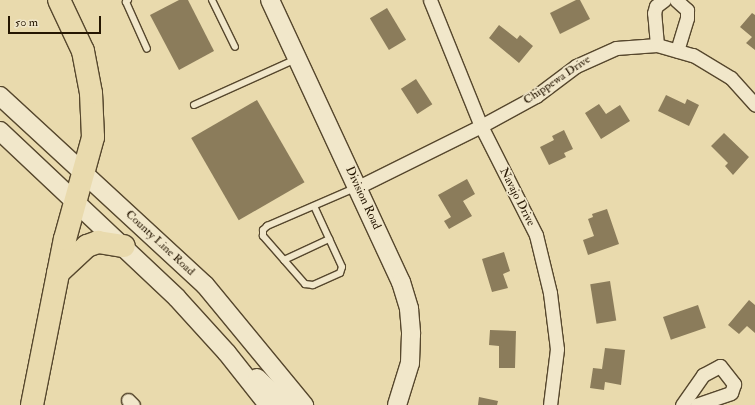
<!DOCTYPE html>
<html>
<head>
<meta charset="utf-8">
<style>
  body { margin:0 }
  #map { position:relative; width:755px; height:405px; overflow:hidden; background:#e9daad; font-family:"IM FELL Double Pica",serif }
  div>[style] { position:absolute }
  .building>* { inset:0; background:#8b7c5b; transform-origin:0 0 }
  .roads { filter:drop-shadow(1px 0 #56472d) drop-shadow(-1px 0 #56472d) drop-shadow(0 1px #56472d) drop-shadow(0 -1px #56472d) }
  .lane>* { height:6px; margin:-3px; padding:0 3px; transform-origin:3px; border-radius:3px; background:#f1e7ca }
  .street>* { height:13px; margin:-6.5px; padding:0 6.5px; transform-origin:6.5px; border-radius:6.5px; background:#f1e7ca }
  .secondary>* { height:18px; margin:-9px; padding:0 9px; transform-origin:9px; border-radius:9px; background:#f1e7ca }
  .highway>* { height:22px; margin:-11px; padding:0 11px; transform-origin:11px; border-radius:11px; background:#e9daad }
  span { translate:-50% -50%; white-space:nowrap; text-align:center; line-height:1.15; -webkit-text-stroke:3.5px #f1e7ca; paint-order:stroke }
  .street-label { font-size:12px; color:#251602 }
  .scale { position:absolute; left:8px; top:16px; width:93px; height:18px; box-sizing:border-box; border:2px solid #251602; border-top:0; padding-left:5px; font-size:12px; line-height:14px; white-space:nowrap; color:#251602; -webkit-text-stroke:3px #f1e7ca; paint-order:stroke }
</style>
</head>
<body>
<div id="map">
  <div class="building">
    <i style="clip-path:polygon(179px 0,188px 0,214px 51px,179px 70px,150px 15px)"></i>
    <i style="clip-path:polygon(576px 0,580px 0,590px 19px,560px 34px,550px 13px)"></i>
    <i style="left:387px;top:8px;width:37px;height:20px;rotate:59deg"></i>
    <i style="clip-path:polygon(752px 13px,755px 15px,755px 50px,746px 43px,752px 37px,740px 27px)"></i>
    <i style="clip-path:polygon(499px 25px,517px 39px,520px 35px,533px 46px,519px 63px,489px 38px)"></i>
    <i style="left:416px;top:79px;width:30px;height:18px;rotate:57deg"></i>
    <i style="clip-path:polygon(666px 95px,685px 104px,687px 99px,699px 105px,689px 126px,658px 111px)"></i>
    <i style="left:257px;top:100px;width:95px;height:76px;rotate:60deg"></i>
    <i style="clip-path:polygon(599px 104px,606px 114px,620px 105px,630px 121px,601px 139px,585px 113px)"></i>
    <i style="clip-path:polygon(564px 130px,573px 149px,564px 153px,566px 157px,549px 165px,540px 147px,554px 140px,552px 136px)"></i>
    <i style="clip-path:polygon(724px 133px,749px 157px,733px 175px,725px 166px,728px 163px,711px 146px)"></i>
    <i style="clip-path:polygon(467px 179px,475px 194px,463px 201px,472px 216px,449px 229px,444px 221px,451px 217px,438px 195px)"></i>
    <i style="clip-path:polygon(607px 209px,619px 244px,588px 255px,583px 240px,594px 236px,588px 219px,593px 217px,592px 214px)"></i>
    <i style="clip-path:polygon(504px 252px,510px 271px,503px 274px,508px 288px,492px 292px,482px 259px)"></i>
    <i style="left:610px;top:281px;width:40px;height:20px;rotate:81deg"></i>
    <i style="clip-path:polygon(749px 300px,755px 305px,755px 333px,747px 326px,739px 334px,728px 325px)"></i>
    <i style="left:698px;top:305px;width:24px;height:37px;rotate:71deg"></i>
    <i style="clip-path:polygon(490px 330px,516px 331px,515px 368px,499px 368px,499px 346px,489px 345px)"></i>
    <i style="clip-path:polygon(605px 348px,625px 350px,621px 385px,605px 382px,604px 390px,590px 388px,593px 368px,602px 369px)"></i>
    <i style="clip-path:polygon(479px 397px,498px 401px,497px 405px,478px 405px)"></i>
  </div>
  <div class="roads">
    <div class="lane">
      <i style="left:128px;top:0;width:3px;rotate:135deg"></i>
      <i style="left:126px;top:2px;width:51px;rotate:65.9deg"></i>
      <i style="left:212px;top:0;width:52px;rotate:63.9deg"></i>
      <i style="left:194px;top:105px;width:112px;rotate:-24.3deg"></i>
      <i style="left:314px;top:206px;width:67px;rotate:65.3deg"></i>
      <i style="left:342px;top:267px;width:6px;rotate:108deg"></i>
      <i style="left:340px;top:273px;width:30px;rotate:156deg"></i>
      <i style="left:313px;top:285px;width:8px;rotate:-173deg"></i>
      <i style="left:305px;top:284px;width:64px;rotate:-131.2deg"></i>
      <i style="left:263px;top:236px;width:6px;rotate:-90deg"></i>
      <i style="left:263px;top:230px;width:6px;rotate:-45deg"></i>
      <i style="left:267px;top:226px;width:96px;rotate:-23.4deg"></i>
      <i style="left:284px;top:260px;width:50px;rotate:-25deg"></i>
    </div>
    <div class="street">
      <i style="left:430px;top:0;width:136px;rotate:68deg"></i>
      <i style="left:481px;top:126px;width:122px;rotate:63.2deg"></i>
      <i style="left:536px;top:235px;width:60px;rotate:76.4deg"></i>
      <i style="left:550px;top:293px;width:56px;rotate:82.9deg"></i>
      <i style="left:557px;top:349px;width:56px;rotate:97.1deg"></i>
      <i style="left:676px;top:0;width:15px;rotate:42deg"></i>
      <i style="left:687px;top:10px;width:8px;rotate:90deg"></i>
      <i style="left:687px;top:18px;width:34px;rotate:107deg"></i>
      <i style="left:657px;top:45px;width:32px;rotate:-95deg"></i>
      <i style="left:654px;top:13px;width:7px;rotate:-74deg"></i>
      <i style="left:656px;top:6px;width:10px;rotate:-37deg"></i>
      <i style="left:358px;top:187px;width:137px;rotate:-26.4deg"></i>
      <i style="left:481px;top:126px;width:63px;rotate:-28.6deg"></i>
      <i style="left:536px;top:96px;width:50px;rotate:-36.9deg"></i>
      <i style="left:576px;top:66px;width:44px;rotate:-24.2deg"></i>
      <i style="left:616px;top:48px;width:41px;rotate:-4.2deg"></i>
      <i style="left:657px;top:45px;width:37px;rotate:16deg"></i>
      <i style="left:693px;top:55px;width:44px;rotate:31.2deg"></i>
      <i style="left:731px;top:78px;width:36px;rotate:48deg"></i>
      <i style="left:128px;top:400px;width:7px;rotate:45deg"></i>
      <i style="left:682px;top:405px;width:37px;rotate:-55deg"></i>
      <i style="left:703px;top:375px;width:19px;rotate:-28deg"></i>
      <i style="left:720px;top:366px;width:23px;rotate:52deg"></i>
      <i style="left:734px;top:384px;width:9px;rotate:108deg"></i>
      <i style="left:731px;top:393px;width:36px;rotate:161deg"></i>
    </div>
    <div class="secondary">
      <i style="left:270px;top:0;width:311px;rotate:65.1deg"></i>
      <i style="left:401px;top:282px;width:28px;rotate:73deg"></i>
      <i style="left:409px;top:309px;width:25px;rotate:85deg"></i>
      <i style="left:411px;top:334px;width:29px;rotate:92deg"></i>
      <i style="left:410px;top:363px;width:44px;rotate:107.2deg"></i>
      <i style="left:0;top:96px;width:279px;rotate:42.7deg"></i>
      <i style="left:205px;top:285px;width:156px;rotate:50.5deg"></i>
      <i style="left:0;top:131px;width:243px;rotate:43.3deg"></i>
      <i style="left:177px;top:298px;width:74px;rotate:47.7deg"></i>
      <i style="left:227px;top:353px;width:66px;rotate:51.7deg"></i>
      <i style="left:257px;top:378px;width:39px;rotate:44deg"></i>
    </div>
    <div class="highway">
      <i style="left:58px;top:273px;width:40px;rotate:-43deg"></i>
      <i style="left:87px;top:246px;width:12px;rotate:-20deg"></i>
      <i style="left:98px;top:242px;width:26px;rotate:9deg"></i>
      <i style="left:32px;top:405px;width:169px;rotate:-78.8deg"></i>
      <i style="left:65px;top:239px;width:106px;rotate:-74.6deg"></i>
      <i style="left:93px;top:137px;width:44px;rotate:-92.6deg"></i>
      <i style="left:91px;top:93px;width:43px;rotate:-100.8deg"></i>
      <i style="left:83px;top:51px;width:56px;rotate:-115.2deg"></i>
    </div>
  </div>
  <div class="street-label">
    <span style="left:557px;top:80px;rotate:-34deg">Chippewa Drive</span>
    <span style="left:517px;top:197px;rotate:63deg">Navajo Drive</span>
    <span style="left:363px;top:198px;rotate:65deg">Division Road</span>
    <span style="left:160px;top:243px;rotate:43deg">County Line Road</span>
  </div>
  <div class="scale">50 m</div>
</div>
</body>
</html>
